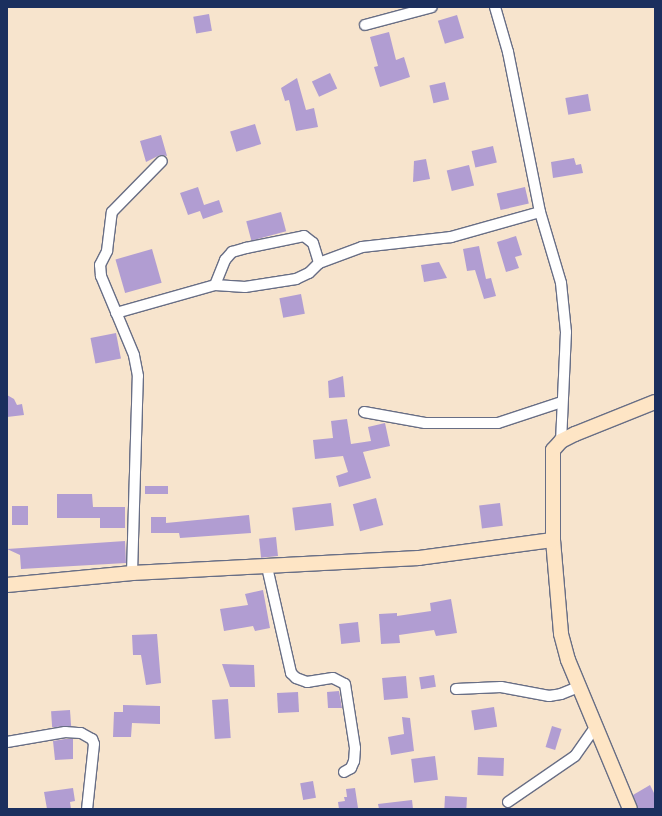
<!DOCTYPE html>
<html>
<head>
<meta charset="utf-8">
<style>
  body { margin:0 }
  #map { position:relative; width:662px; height:816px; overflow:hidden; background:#f7e4cd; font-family:"Gochi Hand",sans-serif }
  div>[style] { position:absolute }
  .building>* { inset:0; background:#b19dd2; transform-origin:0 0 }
  .roads { filter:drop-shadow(1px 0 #686e85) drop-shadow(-1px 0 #686e85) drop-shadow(0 1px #686e85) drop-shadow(0 -1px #686e85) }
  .street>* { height:10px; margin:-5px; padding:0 5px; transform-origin:5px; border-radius:5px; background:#fff }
  .secondary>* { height:14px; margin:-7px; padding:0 7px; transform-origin:7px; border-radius:7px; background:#fee5c5 }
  span { translate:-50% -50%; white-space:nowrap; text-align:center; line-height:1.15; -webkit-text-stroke:3.5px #fbf7ec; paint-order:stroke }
  .frame { position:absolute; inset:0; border:8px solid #1b2f5e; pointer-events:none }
</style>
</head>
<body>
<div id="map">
  <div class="building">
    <i style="left:209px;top:14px;width:17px;height:16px;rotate:80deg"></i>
    <i style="left:457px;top:15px;width:24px;height:20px;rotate:73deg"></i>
    <i style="clip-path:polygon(389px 32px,396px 60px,404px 57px,410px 77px,380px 87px,374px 67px,378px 66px,370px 37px)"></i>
    <i style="left:330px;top:73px;width:17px;height:20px;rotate:65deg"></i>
    <i style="clip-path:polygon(297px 78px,306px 110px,314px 108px,318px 127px,296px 131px,289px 100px,285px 101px,281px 88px)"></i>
    <i style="left:445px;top:82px;width:18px;height:16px;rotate:77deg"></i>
    <i style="left:588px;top:94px;width:17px;height:23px;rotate:80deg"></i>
    <i style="left:255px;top:124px;width:21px;height:26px;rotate:73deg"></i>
    <i style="clip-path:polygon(161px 135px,167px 156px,160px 155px,146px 162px,140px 141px)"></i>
    <i style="left:493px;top:146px;width:17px;height:22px;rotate:77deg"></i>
    <i style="clip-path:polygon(574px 158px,576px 165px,581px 164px,583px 173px,553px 178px,551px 162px)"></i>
    <i style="clip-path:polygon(426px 159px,430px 179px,413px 182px,414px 161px)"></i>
    <i style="left:469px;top:165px;width:21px;height:23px;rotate:76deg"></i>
    <i style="clip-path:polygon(198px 187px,204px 205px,219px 200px,223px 212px,203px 219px,200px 211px,188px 215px,180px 193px)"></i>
    <i style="left:525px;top:187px;width:17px;height:29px;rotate:77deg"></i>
    <i style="left:281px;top:212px;width:20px;height:36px;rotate:75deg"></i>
    <i style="clip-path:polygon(516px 236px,522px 255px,515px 257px,519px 268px,506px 272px,497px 242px)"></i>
    <i style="clip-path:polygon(479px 246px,486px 279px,491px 278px,496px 296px,484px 299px,475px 270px,467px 271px,463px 249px)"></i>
    <i style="left:152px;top:249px;width:35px;height:38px;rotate:74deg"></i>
    <i style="clip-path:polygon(439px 262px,447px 278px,424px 282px,421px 265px)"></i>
    <i style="left:301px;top:294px;width:20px;height:22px;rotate:79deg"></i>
    <i style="left:116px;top:333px;width:26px;height:26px;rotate:79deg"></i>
    <i style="clip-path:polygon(343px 376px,345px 397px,329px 398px,328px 381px)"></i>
    <i style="clip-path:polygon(7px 395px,14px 399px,17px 405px,22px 404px,24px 415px,7px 417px)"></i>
    <i style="clip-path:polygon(347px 419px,351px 444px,371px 441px,368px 427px,385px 423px,390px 446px,363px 452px,371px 478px,339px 487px,336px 476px,348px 472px,343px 456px,315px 459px,313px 440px,333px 438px,331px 421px)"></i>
    <i style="left:168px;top:486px;width:8px;height:23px;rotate:90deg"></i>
    <i style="clip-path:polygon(57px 494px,92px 494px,93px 507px,125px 507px,125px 528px,100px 528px,100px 518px,57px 518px)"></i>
    <i style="left:376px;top:498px;width:28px;height:24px;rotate:75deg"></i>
    <i style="left:331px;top:503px;width:23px;height:39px;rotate:83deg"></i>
    <i style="left:500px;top:503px;width:23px;height:21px;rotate:83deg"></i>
    <i style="left:12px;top:506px;width:16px;height:19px"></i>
    <i style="clip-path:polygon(249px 515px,251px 533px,180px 538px,179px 533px,151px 533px,151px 517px,166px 517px,166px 523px)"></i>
    <i style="left:276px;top:537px;width:19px;height:17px;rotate:84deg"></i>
    <i style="clip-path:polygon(125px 541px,126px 563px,21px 569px,20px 555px,7px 549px)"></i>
    <i style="clip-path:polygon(263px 590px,270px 628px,255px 631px,253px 626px,224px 631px,220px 609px,248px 605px,245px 594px)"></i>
    <i style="clip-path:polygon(451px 599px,457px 633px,436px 636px,434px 630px,399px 635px,400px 643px,381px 644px,379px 614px,397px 613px,397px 616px,431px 611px,430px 603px)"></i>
    <i style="left:358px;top:622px;width:20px;height:19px;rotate:84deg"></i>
    <i style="clip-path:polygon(157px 634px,161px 683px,146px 685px,141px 655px,133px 655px,132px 635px)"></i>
    <i style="clip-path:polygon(222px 664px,254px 665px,255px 687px,230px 687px)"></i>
    <i style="left:434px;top:675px;width:12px;height:15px;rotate:81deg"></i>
    <i style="left:406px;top:676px;width:22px;height:24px;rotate:85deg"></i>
    <i style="clip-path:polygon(339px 691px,342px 708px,328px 708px,327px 692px)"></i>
    <i style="left:298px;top:692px;width:20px;height:21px;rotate:87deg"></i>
    <i style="left:228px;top:699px;width:39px;height:16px;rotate:86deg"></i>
    <i style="clip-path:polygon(123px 705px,160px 706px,160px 724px,132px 723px,131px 737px,113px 737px,114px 712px,123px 712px)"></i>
    <i style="left:494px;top:707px;width:20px;height:23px;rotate:81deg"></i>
    <i style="left:70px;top:710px;width:16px;height:19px;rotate:86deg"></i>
    <i style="clip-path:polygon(402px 717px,410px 718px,414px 751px,391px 755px,388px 737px,404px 734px)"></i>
    <i style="left:552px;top:726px;width:10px;height:22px;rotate:17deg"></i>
    <i style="clip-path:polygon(65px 739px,73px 739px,73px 759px,55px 760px,53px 741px)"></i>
    <i style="left:435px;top:756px;width:24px;height:24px;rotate:83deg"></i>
    <i style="left:478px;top:757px;width:26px;height:18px;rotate:2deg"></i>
    <i style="left:313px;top:781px;width:17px;height:13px;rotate:80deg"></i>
    <i style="clip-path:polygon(650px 785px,655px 795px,655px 809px,638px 809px,633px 795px)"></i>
    <i style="clip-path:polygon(73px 788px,75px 801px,70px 802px,71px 809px,47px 809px,44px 792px)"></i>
    <i style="clip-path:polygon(355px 788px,358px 808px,339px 809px,338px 802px,345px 801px,344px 797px,347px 797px,346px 789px)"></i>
    <i style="left:445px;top:796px;width:22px;height:13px;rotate:3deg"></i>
    <i style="clip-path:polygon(412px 800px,413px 809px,379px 809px,378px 804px)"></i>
  </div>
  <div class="roads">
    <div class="street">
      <i style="left:495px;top:7px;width:47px;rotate:73.9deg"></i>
      <i style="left:508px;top:52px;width:163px;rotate:78.7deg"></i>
      <i style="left:540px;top:212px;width:74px;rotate:73.5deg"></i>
      <i style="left:561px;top:283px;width:49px;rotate:84.2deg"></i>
      <i style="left:566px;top:332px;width:109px;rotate:92.6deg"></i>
      <i style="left:365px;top:25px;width:69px;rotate:-15deg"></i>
      <i style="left:215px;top:285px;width:27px;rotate:-68deg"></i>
      <i style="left:225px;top:260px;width:11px;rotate:-49deg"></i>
      <i style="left:232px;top:252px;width:15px;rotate:-16deg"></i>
      <i style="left:246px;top:248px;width:59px;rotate:-11.7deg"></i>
      <i style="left:304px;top:236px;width:11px;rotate:38deg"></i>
      <i style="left:313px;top:243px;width:21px;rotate:73deg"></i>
      <i style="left:116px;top:313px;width:103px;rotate:-15.8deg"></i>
      <i style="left:215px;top:285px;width:30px;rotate:4deg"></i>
      <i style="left:245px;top:287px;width:52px;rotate:-8.9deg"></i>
      <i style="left:296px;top:279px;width:14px;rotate:-25deg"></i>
      <i style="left:309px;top:273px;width:14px;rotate:-45deg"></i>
      <i style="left:319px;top:263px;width:46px;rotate:-20.4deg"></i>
      <i style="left:362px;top:247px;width:90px;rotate:-6.4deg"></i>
      <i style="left:451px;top:237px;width:92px;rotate:-15.7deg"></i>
      <i style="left:364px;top:412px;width:62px;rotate:10.2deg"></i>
      <i style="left:425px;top:423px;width:73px"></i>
      <i style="left:498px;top:423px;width:67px;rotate:-18.2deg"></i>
      <i style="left:267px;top:567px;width:109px;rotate:77.2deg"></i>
      <i style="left:291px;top:673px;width:7px;rotate:45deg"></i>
      <i style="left:296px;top:678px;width:12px;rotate:20deg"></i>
      <i style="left:307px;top:682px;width:26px;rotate:-9deg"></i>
      <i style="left:333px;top:678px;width:13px;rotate:27deg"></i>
      <i style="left:345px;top:684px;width:65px;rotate:81.1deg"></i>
      <i style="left:355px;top:748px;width:13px;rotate:94deg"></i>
      <i style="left:354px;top:761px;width:8px;rotate:113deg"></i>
      <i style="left:351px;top:768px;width:8px;rotate:150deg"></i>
      <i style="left:132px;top:573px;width:197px;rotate:-88.3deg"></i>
      <i style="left:138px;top:376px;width:21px;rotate:-101deg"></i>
      <i style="left:134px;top:355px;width:86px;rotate:-112.7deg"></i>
      <i style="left:101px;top:276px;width:11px;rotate:-95deg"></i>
      <i style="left:100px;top:265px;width:16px;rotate:-63deg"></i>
      <i style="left:107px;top:251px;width:39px;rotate:-83deg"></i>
      <i style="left:112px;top:212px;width:71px;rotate:-45.6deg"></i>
      <i style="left:456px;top:689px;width:45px;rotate:-2.5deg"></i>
      <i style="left:501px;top:687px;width:49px;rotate:10.6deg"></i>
      <i style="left:549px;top:696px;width:12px;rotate:-9deg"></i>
      <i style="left:561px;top:694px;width:18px;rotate:-22deg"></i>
      <i style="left:7px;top:742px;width:59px;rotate:-9.8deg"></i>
      <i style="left:65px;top:732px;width:16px;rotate:4deg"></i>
      <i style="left:81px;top:733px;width:13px;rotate:29deg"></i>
      <i style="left:92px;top:739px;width:5px;rotate:68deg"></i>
      <i style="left:94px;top:744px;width:65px;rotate:96.1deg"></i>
      <i style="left:508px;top:802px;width:81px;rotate:-34.5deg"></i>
      <i style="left:575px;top:756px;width:35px;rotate:-55deg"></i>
    </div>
    <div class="secondary">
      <i style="left:553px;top:540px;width:94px;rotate:85.1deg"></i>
      <i style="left:561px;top:634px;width:27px;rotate:75deg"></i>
      <i style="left:568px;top:660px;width:161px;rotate:67.4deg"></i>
      <i style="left:7px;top:585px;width:126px;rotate:-5.5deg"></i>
      <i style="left:132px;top:573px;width:287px;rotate:-3deg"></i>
      <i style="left:419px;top:558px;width:135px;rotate:-7.7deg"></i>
      <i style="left:553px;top:540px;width:90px;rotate:-90deg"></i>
      <i style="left:553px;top:450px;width:12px;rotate:-48deg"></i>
      <i style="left:561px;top:441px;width:16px;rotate:-27deg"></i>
      <i style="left:575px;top:434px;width:86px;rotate:-21.8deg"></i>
    </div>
  </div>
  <div class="frame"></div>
</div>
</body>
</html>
